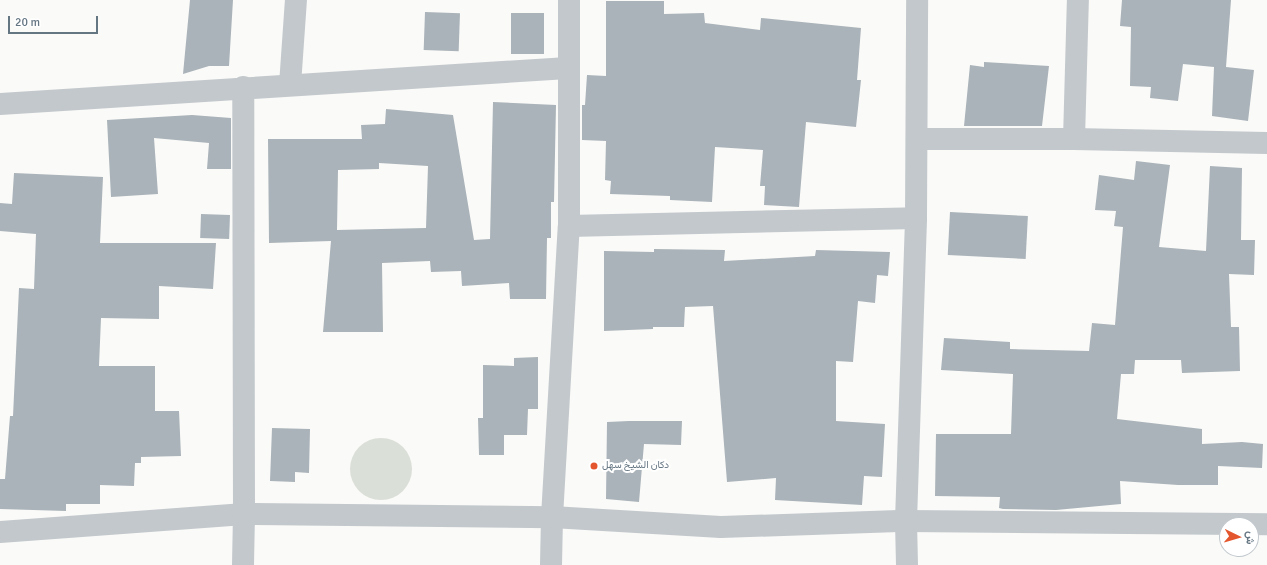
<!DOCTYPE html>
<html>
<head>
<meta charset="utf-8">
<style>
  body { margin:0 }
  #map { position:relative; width:1267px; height:565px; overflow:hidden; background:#fafaf8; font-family:Signika,Vazirmatn,sans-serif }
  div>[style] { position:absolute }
  .green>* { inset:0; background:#dadfd7 }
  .round { border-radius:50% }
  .building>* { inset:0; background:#aab3b9; transform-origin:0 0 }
  .minor>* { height:22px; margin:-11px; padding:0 11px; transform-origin:11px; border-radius:11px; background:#c3c8cc }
  .dots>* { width:11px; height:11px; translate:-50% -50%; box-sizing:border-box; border:2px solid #fff; border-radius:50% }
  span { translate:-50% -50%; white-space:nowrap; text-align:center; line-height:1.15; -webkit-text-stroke:4px #fff; paint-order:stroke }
  .poi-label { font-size:10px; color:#657683 }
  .left { translate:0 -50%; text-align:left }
  .north { position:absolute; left:1219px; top:517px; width:40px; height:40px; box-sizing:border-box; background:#fff; border:1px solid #c1c8cd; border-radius:50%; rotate:95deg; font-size:11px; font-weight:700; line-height:16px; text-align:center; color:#657683 }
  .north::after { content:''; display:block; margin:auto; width:14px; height:18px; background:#e4572e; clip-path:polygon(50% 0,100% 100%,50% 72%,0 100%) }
  .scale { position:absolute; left:8px; top:16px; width:90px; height:18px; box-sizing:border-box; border:2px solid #657683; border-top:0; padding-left:5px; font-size:12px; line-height:14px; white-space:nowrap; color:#657683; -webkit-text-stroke:3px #fff; paint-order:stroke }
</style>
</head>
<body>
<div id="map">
  <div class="green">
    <i class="round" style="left:350px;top:438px;width:62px;height:62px"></i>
  </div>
  <div class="building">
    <i style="clip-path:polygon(190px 0,233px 0,229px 66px,209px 66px,183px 74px)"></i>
    <i style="clip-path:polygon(1122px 0,1231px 0,1226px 67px,1254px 70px,1248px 121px,1212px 116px,1214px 67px,1183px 64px,1178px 101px,1150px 98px,1151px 87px,1130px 86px,1131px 27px,1120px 26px)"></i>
    <i style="clip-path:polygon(606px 1px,664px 1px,664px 14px,704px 13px,705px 23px,760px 30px,761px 18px,861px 28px,857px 80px,861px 80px,856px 127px,806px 122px,799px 207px,764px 205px,765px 186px,760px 186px,763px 150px,715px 147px,712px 202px,670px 200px,670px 196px,610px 194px,611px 181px,605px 180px,606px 141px,582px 140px,582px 105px,585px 105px,587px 75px,606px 76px)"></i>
    <i style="left:425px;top:12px;width:35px;height:38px;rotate:2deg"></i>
    <i style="left:511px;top:13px;width:33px;height:41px"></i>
    <i style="clip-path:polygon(984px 62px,1049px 66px,1042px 126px,964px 126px,970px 65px,984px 67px)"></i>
    <i style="clip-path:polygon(evenodd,493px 102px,556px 105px,554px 202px,551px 202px,551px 238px,547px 238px,546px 299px,510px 299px,509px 283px,462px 286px,461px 271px,431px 272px,430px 261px,382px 263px,383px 332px,323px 332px,331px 241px,269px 243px,268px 139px,362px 139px,361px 125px,385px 124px,386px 109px,453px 115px,474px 240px,490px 239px,493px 102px,379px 163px,428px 166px,426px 228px,337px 230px,338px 170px,379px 169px,379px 163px)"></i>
    <i style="clip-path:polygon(192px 115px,231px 118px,231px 169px,207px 169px,209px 143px,154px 138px,158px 194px,111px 197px,107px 120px)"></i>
    <i style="clip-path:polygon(1136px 161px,1170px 165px,1159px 247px,1206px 251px,1210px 166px,1242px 168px,1241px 240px,1255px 240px,1254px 275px,1229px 274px,1231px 327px,1239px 327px,1240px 371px,1182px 373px,1181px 360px,1135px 360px,1134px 374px,1121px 374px,1117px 419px,1202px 429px,1202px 444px,1242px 442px,1263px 444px,1262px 468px,1218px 466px,1218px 485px,1178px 485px,1120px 481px,1121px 504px,1056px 510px,1003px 509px,999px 508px,1000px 497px,935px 496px,936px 434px,1011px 434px,1013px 374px,941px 370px,944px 338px,1010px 342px,1010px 349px,1089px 351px,1092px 323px,1115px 325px,1123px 227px,1114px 226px,1116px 211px,1095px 210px,1099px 175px,1134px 180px)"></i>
    <i style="clip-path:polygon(14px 173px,103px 177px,100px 243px,216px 243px,213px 289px,159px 286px,159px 319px,101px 318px,99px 366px,155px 366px,155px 411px,179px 411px,181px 456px,141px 457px,141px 463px,135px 463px,134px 486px,100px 485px,100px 504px,66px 504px,66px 511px,0 509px,0 479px,5px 479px,10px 416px,13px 416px,19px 288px,34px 289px,36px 234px,0 231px,0 203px,12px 204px)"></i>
    <i style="left:950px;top:212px;width:78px;height:43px;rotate:3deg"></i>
    <i style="left:201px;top:214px;width:29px;height:24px;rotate:2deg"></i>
    <i style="clip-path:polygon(654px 249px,725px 250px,724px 261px,815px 256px,816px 250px,890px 252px,888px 276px,877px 275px,875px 303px,858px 301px,853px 362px,836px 361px,836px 421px,885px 424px,882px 477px,864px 476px,862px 505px,775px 500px,776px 478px,727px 482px,713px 306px,685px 307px,684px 327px,653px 327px,653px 329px,604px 331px,604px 251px,654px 252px)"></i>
    <i style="clip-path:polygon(538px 357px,538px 409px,528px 409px,527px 435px,504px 435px,504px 455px,479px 455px,478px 418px,483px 418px,483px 365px,514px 366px,514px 358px)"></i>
    <i style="clip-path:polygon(629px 421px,682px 421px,681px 445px,644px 444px,639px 502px,606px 499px,607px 422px)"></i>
    <i style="clip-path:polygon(272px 428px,310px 429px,309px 473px,295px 472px,295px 482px,270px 481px)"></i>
  </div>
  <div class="minor">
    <i style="left:290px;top:85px;width:85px;rotate:-86deg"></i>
    <i style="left:0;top:104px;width:569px;rotate:-3.63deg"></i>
    <i style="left:917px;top:139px;width:157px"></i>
    <i style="left:1074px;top:139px;width:193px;rotate:1.2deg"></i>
    <i style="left:1074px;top:139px;width:139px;rotate:-88.4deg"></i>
    <i style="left:569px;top:226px;width:347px;rotate:-1.3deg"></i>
    <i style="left:0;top:532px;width:245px;rotate:-4.2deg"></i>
    <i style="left:244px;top:514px;width:308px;rotate:0.6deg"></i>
    <i style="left:552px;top:517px;width:169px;rotate:3.4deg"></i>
    <i style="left:721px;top:527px;width:185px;rotate:-1.9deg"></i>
    <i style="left:906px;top:521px;width:361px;rotate:0.5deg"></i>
    <i style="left:243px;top:565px;width:51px;rotate:-88.9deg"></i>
    <i style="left:244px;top:514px;width:427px;rotate:-90.1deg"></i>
    <i style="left:551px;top:565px;width:48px;rotate:-88.8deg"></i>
    <i style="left:552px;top:517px;width:291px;rotate:-86.7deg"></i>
    <i style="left:569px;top:226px;width:226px;rotate:-90deg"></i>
    <i style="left:907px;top:565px;width:44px;rotate:-91.3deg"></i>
    <i style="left:906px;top:521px;width:303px;rotate:-88.1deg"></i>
    <i style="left:916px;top:218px;width:218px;rotate:-89.7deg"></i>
  </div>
  <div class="dots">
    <i style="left:594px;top:466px;background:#e4572e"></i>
  </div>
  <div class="poi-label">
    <span class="left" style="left:602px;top:466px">دكان الشيخ سهل</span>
  </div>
  <div class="north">ش</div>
  <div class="scale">20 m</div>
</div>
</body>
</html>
